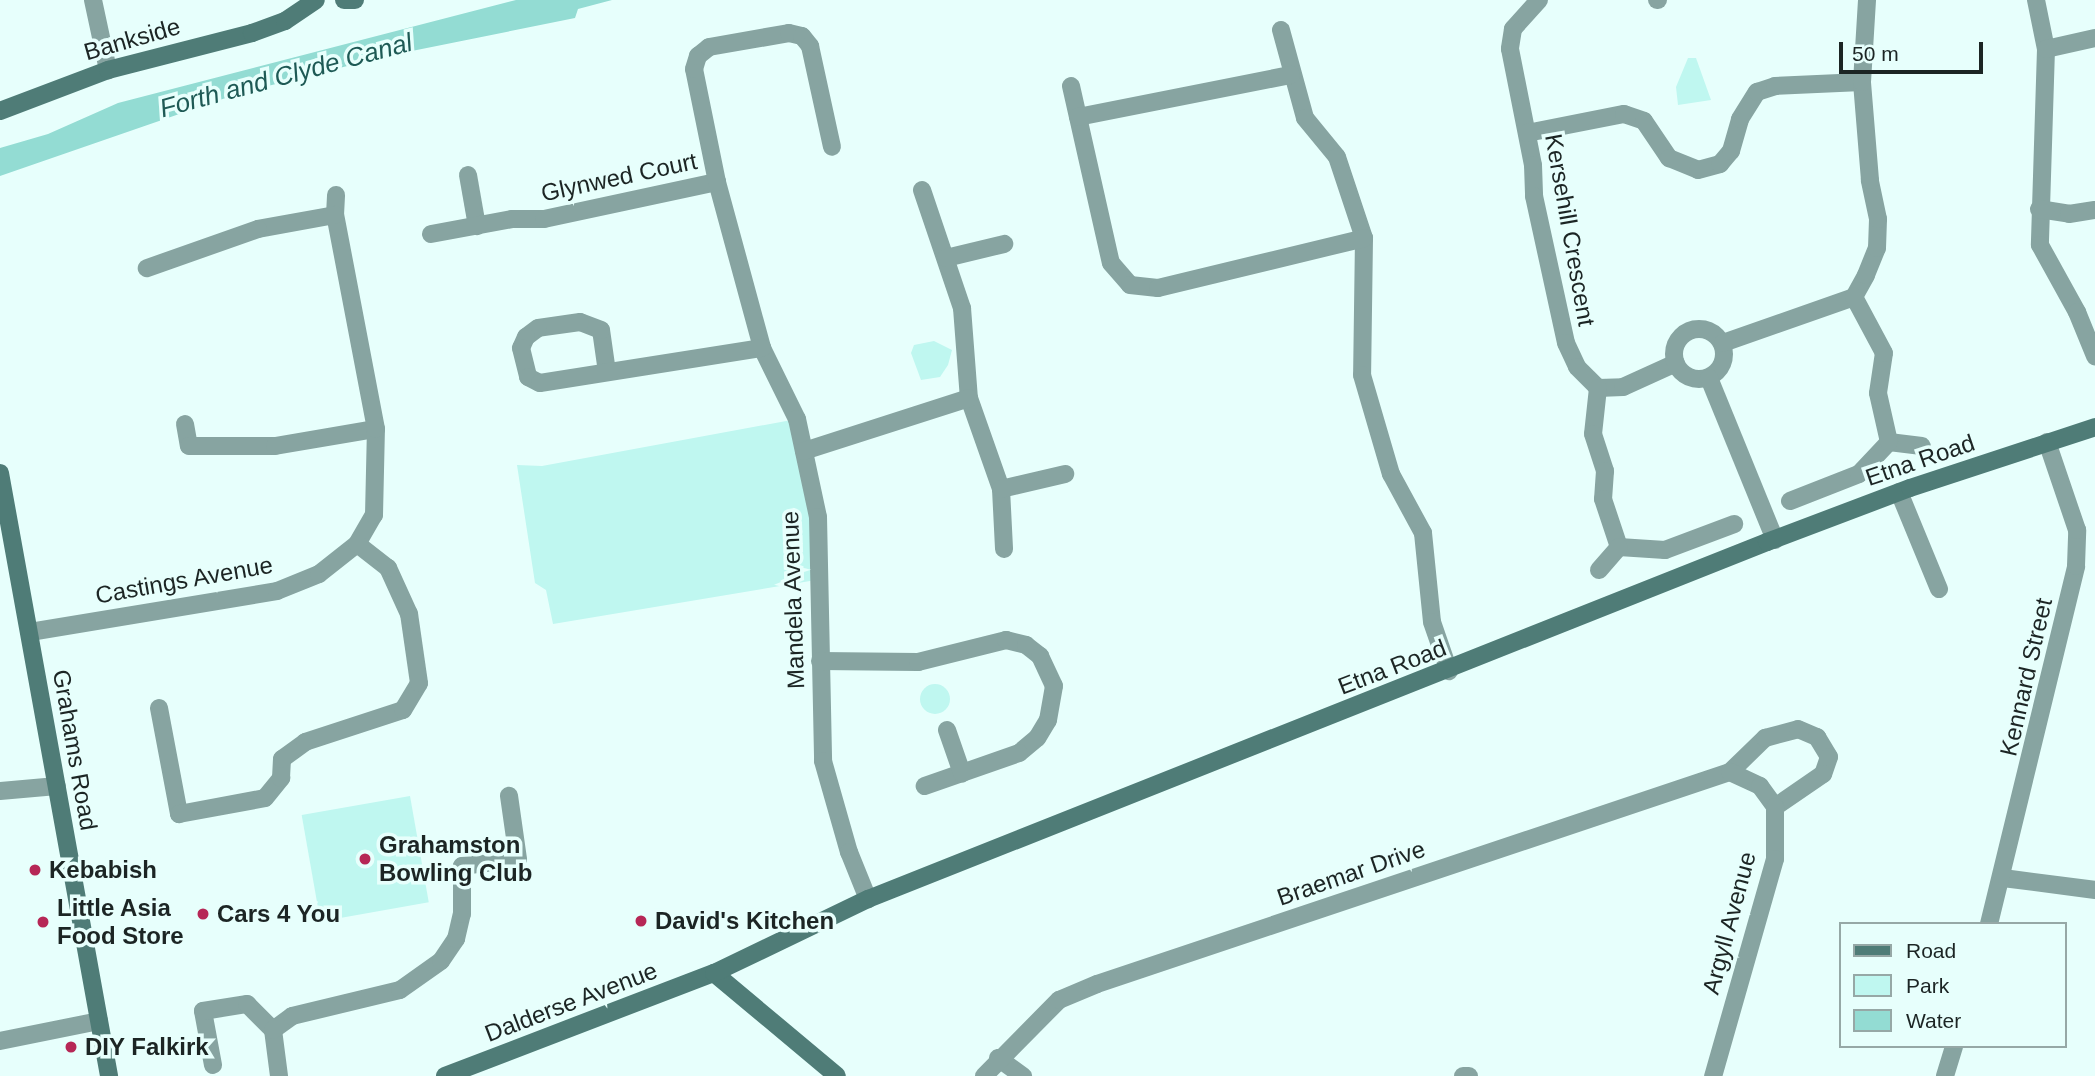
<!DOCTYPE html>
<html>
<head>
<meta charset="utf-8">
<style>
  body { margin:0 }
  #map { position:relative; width:2095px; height:1076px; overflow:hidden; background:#e7fffc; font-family:Helvetica,sans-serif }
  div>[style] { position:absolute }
  .green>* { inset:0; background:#bff7f0; transform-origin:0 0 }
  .round { border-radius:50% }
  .water>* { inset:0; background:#93dcd3 }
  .street>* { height:18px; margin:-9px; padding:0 9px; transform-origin:9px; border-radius:9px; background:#87a4a1 }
  .street>.ring { margin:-9px; padding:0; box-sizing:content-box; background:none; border:18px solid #87a4a1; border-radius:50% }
  .secondary>* { height:18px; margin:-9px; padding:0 9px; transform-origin:9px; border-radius:9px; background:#4f7c77 }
  .dots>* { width:19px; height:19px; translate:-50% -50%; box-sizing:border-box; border:4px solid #e7fffc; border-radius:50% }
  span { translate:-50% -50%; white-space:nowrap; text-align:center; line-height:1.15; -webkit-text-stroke:7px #e7fffc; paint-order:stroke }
  .street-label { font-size:24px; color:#1c2524 }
  .poi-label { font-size:24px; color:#1c2524; font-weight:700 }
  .left { translate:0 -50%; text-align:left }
  .water-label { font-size:26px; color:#1e5a55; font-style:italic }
  .legend { position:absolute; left:1839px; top:922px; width:228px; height:126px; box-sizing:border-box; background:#e7fffc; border:2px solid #96a8a6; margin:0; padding:9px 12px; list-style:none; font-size:21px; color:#1c2524 }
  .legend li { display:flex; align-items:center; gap:14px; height:35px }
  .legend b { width:35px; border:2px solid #96a8a6 }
  .scale { position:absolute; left:1839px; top:42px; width:144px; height:32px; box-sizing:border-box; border:4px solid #1c2524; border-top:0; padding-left:9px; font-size:21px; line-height:24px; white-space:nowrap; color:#1c2524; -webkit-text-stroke:5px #e7fffc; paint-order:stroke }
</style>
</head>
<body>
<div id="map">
  <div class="green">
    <i style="clip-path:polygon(1688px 58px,1696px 58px,1711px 100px,1678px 105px,1676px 87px)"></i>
    <i style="clip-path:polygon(934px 341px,952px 350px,948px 365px,940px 377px,921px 380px,911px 353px,914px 345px)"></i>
    <i style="clip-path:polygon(797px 419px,822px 579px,553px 624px,546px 590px,535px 583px,517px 465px,542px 466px)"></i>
    <i class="round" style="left:920px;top:684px;width:30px;height:30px"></i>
    <i style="left:410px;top:796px;width:108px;height:110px;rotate:80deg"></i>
  </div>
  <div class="water">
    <i style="clip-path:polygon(516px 0,612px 0,578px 9px,575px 18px,387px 56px,240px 93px,0 176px,0 148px,48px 134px,118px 103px)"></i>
  </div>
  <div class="street">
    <i style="left:93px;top:0;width:72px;rotate:77.9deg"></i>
    <i style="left:1539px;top:0;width:39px;rotate:132deg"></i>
    <i style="left:1513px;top:29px;width:20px;rotate:99deg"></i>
    <i style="left:1510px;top:49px;width:118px;rotate:78.8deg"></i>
    <i style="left:1533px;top:165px;width:31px;rotate:88deg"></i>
    <i style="left:1534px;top:196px;width:150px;rotate:77.7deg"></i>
    <i style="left:1566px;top:343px;width:26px;rotate:65deg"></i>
    <i style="left:1577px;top:367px;width:30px;rotate:45deg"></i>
    <i style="left:1598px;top:388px;width:25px;rotate:-2deg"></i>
    <i style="left:1623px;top:387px;width:58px;rotate:-24.4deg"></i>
    <i style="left:1657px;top:0;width:1px"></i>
    <i style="left:2036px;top:0;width:50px;rotate:78.5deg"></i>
    <i style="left:2046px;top:49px;width:196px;rotate:91.8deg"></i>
    <i style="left:2040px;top:245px;width:77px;rotate:61.1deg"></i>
    <i style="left:2077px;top:312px;width:48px;rotate:67.8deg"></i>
    <i style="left:1281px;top:30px;width:91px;rotate:74.7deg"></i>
    <i style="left:1305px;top:118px;width:50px;rotate:50.6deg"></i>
    <i style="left:1337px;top:157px;width:85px;rotate:71.6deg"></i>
    <i style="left:1364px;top:238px;width:137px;rotate:90.8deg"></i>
    <i style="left:1362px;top:375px;width:103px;rotate:73.7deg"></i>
    <i style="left:1391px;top:474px;width:67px;rotate:61.5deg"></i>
    <i style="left:1423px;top:533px;width:89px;rotate:84.2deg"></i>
    <i style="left:1432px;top:622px;width:52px;rotate:70.9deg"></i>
    <i style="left:2046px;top:49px;width:50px;rotate:-12.7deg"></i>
    <i style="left:1071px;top:86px;width:181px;rotate:77.3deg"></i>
    <i style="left:1111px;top:263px;width:29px;rotate:49deg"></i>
    <i style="left:1130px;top:285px;width:28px;rotate:6deg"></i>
    <i style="left:1158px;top:288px;width:212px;rotate:-13.6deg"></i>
    <i style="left:1078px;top:117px;width:217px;rotate:-11.2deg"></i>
    <i style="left:1527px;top:133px;width:99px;rotate:-11.1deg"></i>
    <i style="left:1624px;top:114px;width:21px;rotate:19deg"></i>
    <i style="left:1644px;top:121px;width:45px;rotate:56deg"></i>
    <i style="left:1669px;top:158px;width:31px;rotate:22deg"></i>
    <i style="left:1698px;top:170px;width:23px;rotate:-15deg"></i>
    <i style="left:1720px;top:164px;width:17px;rotate:-50deg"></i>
    <i style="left:1731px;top:151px;width:33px;rotate:-74deg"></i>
    <i style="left:1740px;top:119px;width:32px;rotate:-58deg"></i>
    <i style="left:1757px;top:92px;width:19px;rotate:-18deg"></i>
    <i style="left:1775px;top:86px;width:87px;rotate:-2.6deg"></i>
    <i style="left:468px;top:175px;width:52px;rotate:80deg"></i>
    <i style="left:717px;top:182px;width:172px;rotate:74.8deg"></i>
    <i style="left:762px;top:348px;width:79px;rotate:63.8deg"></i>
    <i style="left:797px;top:419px;width:100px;rotate:77.9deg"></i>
    <i style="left:818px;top:517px;width:244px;rotate:88.8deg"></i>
    <i style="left:823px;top:761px;width:95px;rotate:74.1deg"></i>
    <i style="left:849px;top:852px;width:51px;rotate:68deg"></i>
    <i style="left:922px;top:190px;width:125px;rotate:71.3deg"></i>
    <i style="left:962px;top:308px;width:90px;rotate:85.6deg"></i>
    <i style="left:969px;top:398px;width:96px;rotate:70.6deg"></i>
    <i style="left:1001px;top:489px;width:60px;rotate:87.1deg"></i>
    <i style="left:2039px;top:209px;width:30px;rotate:9deg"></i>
    <i style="left:2069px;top:214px;width:26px;rotate:-9deg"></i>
    <i style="left:335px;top:215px;width:20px;rotate:-87deg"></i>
    <i style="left:431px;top:234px;width:82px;rotate:-10.5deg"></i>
    <i style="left:512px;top:219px;width:32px"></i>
    <i style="left:544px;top:219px;width:177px;rotate:-12.1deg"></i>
    <i style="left:717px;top:182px;width:115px;rotate:-101.5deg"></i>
    <i style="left:694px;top:69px;width:14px;rotate:-73deg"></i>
    <i style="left:698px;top:56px;width:14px;rotate:-39deg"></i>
    <i style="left:709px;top:47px;width:81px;rotate:-9.9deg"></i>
    <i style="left:789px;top:33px;width:13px;rotate:13deg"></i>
    <i style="left:802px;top:36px;width:13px;rotate:51deg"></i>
    <i style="left:810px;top:46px;width:103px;rotate:77.7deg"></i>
    <i style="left:946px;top:258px;width:60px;rotate:-13.6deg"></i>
    <i class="ring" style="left:1674px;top:329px;width:32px;height:32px"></i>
    <i style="left:1723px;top:343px;width:139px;rotate:-19.3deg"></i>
    <i style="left:1854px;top:297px;width:25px;rotate:-61deg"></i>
    <i style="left:1866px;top:275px;width:29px;rotate:-68deg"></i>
    <i style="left:1877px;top:248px;width:29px;rotate:-88deg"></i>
    <i style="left:1878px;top:219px;width:40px;rotate:-102deg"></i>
    <i style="left:1870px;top:180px;width:98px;rotate:-94.7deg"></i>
    <i style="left:1862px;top:82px;width:82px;rotate:-86.5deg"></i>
    <i style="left:607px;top:372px;width:42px;rotate:-98.1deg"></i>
    <i style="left:601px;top:330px;width:22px;rotate:-159deg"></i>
    <i style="left:580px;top:322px;width:42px;rotate:171.9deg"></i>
    <i style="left:538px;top:328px;width:15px;rotate:143deg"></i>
    <i style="left:526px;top:337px;width:12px;rotate:114deg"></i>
    <i style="left:521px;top:348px;width:30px;rotate:76deg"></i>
    <i style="left:528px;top:377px;width:13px;rotate:27deg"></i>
    <i style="left:540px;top:383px;width:225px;rotate:-9deg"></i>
    <i style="left:1709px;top:378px;width:175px;rotate:67.8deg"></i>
    <i style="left:1598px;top:388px;width:46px;rotate:96.2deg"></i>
    <i style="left:1593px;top:434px;width:39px;rotate:72deg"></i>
    <i style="left:1605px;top:471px;width:28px;rotate:94deg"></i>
    <i style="left:1603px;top:499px;width:51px;rotate:71.6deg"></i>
    <i style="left:1619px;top:547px;width:46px;rotate:3.7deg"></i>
    <i style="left:1665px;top:550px;width:74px;rotate:-20.6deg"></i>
    <i style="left:185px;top:424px;width:22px;rotate:80deg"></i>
    <i style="left:189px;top:446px;width:86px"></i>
    <i style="left:275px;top:446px;width:102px;rotate:-9.6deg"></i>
    <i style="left:1889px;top:442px;width:33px;rotate:7deg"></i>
    <i style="left:804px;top:451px;width:173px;rotate:-17.8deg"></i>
    <i style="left:1001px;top:489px;width:66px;rotate:-13.2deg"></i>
    <i style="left:1899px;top:492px;width:105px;rotate:67.6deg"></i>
    <i style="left:1790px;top:501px;width:74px;rotate:-21.4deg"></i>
    <i style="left:1859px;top:474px;width:44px;rotate:-46.8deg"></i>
    <i style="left:1889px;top:442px;width:50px;rotate:-102.7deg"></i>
    <i style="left:1878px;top:393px;width:40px;rotate:-81.5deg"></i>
    <i style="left:1884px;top:353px;width:64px;rotate:-118.2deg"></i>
    <i style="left:1599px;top:570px;width:30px;rotate:-49deg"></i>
    <i style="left:30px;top:632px;width:250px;rotate:-9.4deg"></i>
    <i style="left:277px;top:591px;width:45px;rotate:-22deg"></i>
    <i style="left:319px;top:574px;width:48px;rotate:-38.3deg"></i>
    <i style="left:357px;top:544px;width:34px;rotate:-60deg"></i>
    <i style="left:374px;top:515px;width:86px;rotate:-88.7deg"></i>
    <i style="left:376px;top:429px;width:218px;rotate:-100.8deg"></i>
    <i style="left:335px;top:215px;width:78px;rotate:169.7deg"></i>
    <i style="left:258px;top:229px;width:118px;rotate:160.6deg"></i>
    <i style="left:820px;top:661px;width:98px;rotate:0.6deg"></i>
    <i style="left:918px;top:662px;width:91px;rotate:-14deg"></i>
    <i style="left:1006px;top:640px;width:21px;rotate:14deg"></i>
    <i style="left:1026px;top:645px;width:18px;rotate:38deg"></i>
    <i style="left:1040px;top:656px;width:33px;rotate:65deg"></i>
    <i style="left:1054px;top:686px;width:35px;rotate:100deg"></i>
    <i style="left:1048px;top:720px;width:21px;rotate:121deg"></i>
    <i style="left:1037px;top:738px;width:23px;rotate:140deg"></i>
    <i style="left:1019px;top:753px;width:100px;rotate:160.7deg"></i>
    <i style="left:159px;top:708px;width:108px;rotate:79.3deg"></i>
    <i style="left:179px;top:814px;width:87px;rotate:-10.5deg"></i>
    <i style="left:265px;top:798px;width:26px;rotate:-51deg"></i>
    <i style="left:281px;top:778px;width:19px;rotate:-87deg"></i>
    <i style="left:282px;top:759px;width:29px;rotate:-36deg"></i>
    <i style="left:305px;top:742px;width:103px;rotate:-18.1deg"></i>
    <i style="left:403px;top:710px;width:31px;rotate:-59deg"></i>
    <i style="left:419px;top:683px;width:70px;rotate:-98.2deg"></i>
    <i style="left:409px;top:614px;width:51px;rotate:-114.5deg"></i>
    <i style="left:388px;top:568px;width:39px;rotate:-142deg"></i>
    <i style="left:947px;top:730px;width:46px;rotate:70.8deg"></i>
    <i style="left:1730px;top:772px;width:49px;rotate:-44.2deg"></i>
    <i style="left:1765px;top:738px;width:34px;rotate:-15deg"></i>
    <i style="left:1798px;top:729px;width:21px;rotate:23deg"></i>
    <i style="left:1817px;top:737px;width:23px;rotate:59deg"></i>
    <i style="left:1829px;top:757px;width:18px;rotate:109deg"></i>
    <i style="left:1823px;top:774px;width:58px;rotate:145.5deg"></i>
    <i style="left:0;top:791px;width:57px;rotate:-5deg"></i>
    <i style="left:2003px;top:878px;width:93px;rotate:7.4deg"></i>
    <i style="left:1989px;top:924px;width:368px;rotate:-76.3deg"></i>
    <i style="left:2076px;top:566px;width:36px;rotate:-88deg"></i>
    <i style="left:2077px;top:530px;width:93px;rotate:-108.8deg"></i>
    <i style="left:0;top:1041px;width:101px;rotate:-11.4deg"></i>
    <i style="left:998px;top:1058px;width:31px;rotate:36deg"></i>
    <i style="left:213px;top:1065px;width:55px;rotate:-100.5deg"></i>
    <i style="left:203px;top:1011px;width:45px;rotate:-9deg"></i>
    <i style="left:247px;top:1004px;width:37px;rotate:45deg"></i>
    <i style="left:279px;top:1076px;width:46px;rotate:-97.4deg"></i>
    <i style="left:273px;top:1030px;width:24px;rotate:-36deg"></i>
    <i style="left:292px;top:1016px;width:111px;rotate:-13.5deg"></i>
    <i style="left:400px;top:990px;width:50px;rotate:-35.3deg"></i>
    <i style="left:441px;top:961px;width:27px;rotate:-56deg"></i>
    <i style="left:456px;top:939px;width:26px;rotate:-77deg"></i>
    <i style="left:462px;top:914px;width:48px;rotate:-90deg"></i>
    <i style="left:462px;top:866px;width:56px;rotate:-7.1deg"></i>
    <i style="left:518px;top:859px;width:64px;rotate:-98.1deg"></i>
    <i style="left:984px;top:1076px;width:107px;rotate:-45.4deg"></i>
    <i style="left:1059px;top:1000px;width:41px;rotate:-22.8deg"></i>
    <i style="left:1097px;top:984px;width:668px;rotate:-18.52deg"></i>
    <i style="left:1730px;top:772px;width:33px;rotate:25deg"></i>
    <i style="left:1760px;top:786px;width:26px;rotate:54deg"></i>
    <i style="left:1775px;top:807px;width:52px;rotate:90deg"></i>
    <i style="left:1775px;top:859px;width:226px;rotate:105.9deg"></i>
    <i style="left:1463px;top:1076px;width:6px"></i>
    <i style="left:1945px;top:1076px;width:31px;rotate:-73deg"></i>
  </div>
  <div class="secondary">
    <i style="left:344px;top:0;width:11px"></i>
    <i style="left:0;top:111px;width:116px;rotate:-20.8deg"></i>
    <i style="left:108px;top:70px;width:149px;rotate:-14.4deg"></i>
    <i style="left:252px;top:33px;width:35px;rotate:-20deg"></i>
    <i style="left:285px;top:21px;width:37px;rotate:-34deg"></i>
    <i style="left:0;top:473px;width:613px;rotate:79.75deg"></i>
    <i style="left:714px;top:973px;width:160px;rotate:39.9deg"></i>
    <i style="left:445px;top:1076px;width:288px;rotate:-21deg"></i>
    <i style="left:714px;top:973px;width:171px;rotate:-25.7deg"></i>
    <i style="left:868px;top:899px;width:967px;rotate:-21.66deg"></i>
    <i style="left:1767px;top:542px;width:153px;rotate:-20.7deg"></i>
    <i style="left:1910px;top:488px;width:195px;rotate:-18.2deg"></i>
  </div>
  <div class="dots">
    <i style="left:365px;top:859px;background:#b62756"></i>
    <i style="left:35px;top:870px;background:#b62756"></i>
    <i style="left:203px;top:914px;background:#b62756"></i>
    <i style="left:641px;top:921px;background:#b62756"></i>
    <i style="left:43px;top:922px;background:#b62756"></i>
    <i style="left:71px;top:1047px;background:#b62756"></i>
  </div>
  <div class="street-label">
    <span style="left:132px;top:39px;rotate:-16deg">Bankside</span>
    <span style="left:619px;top:177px;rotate:-12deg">Glynwed Court</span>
    <span style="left:1570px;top:230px;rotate:80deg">Kersehill Crescent</span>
    <span style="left:1920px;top:460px;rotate:-19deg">Etna Road</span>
    <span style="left:184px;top:580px;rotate:-10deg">Castings Avenue</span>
    <span style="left:793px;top:600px;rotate:-92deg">Mandela Avenue</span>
    <span style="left:1392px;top:667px;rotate:-21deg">Etna Road</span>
    <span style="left:2026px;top:677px;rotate:-77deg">Kennard Street</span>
    <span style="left:75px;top:750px;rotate:80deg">Grahams Road</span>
    <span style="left:1351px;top:873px;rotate:-19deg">Braemar Drive</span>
    <span style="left:1729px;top:923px;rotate:-75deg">Argyll Avenue</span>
    <span style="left:571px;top:1002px;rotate:-21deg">Dalderse Avenue</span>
  </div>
  <div class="poi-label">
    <span class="left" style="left:379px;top:859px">Grahamston<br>Bowling Club</span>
    <span class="left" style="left:49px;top:870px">Kebabish</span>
    <span class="left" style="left:57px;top:922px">Little Asia<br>Food Store</span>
    <span class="left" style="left:217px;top:914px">Cars 4 You</span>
    <span class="left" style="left:655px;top:921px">David's Kitchen</span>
    <span class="left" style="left:85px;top:1047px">DIY Falkirk</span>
  </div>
  <div class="water-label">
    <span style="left:286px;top:76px;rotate:-15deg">Forth and Clyde Canal</span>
  </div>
  <ul class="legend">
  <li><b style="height:9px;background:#4f7c77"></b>Road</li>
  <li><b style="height:19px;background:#bff7f0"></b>Park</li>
  <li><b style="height:19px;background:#93dcd3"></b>Water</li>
  </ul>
  <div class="scale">50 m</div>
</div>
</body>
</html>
